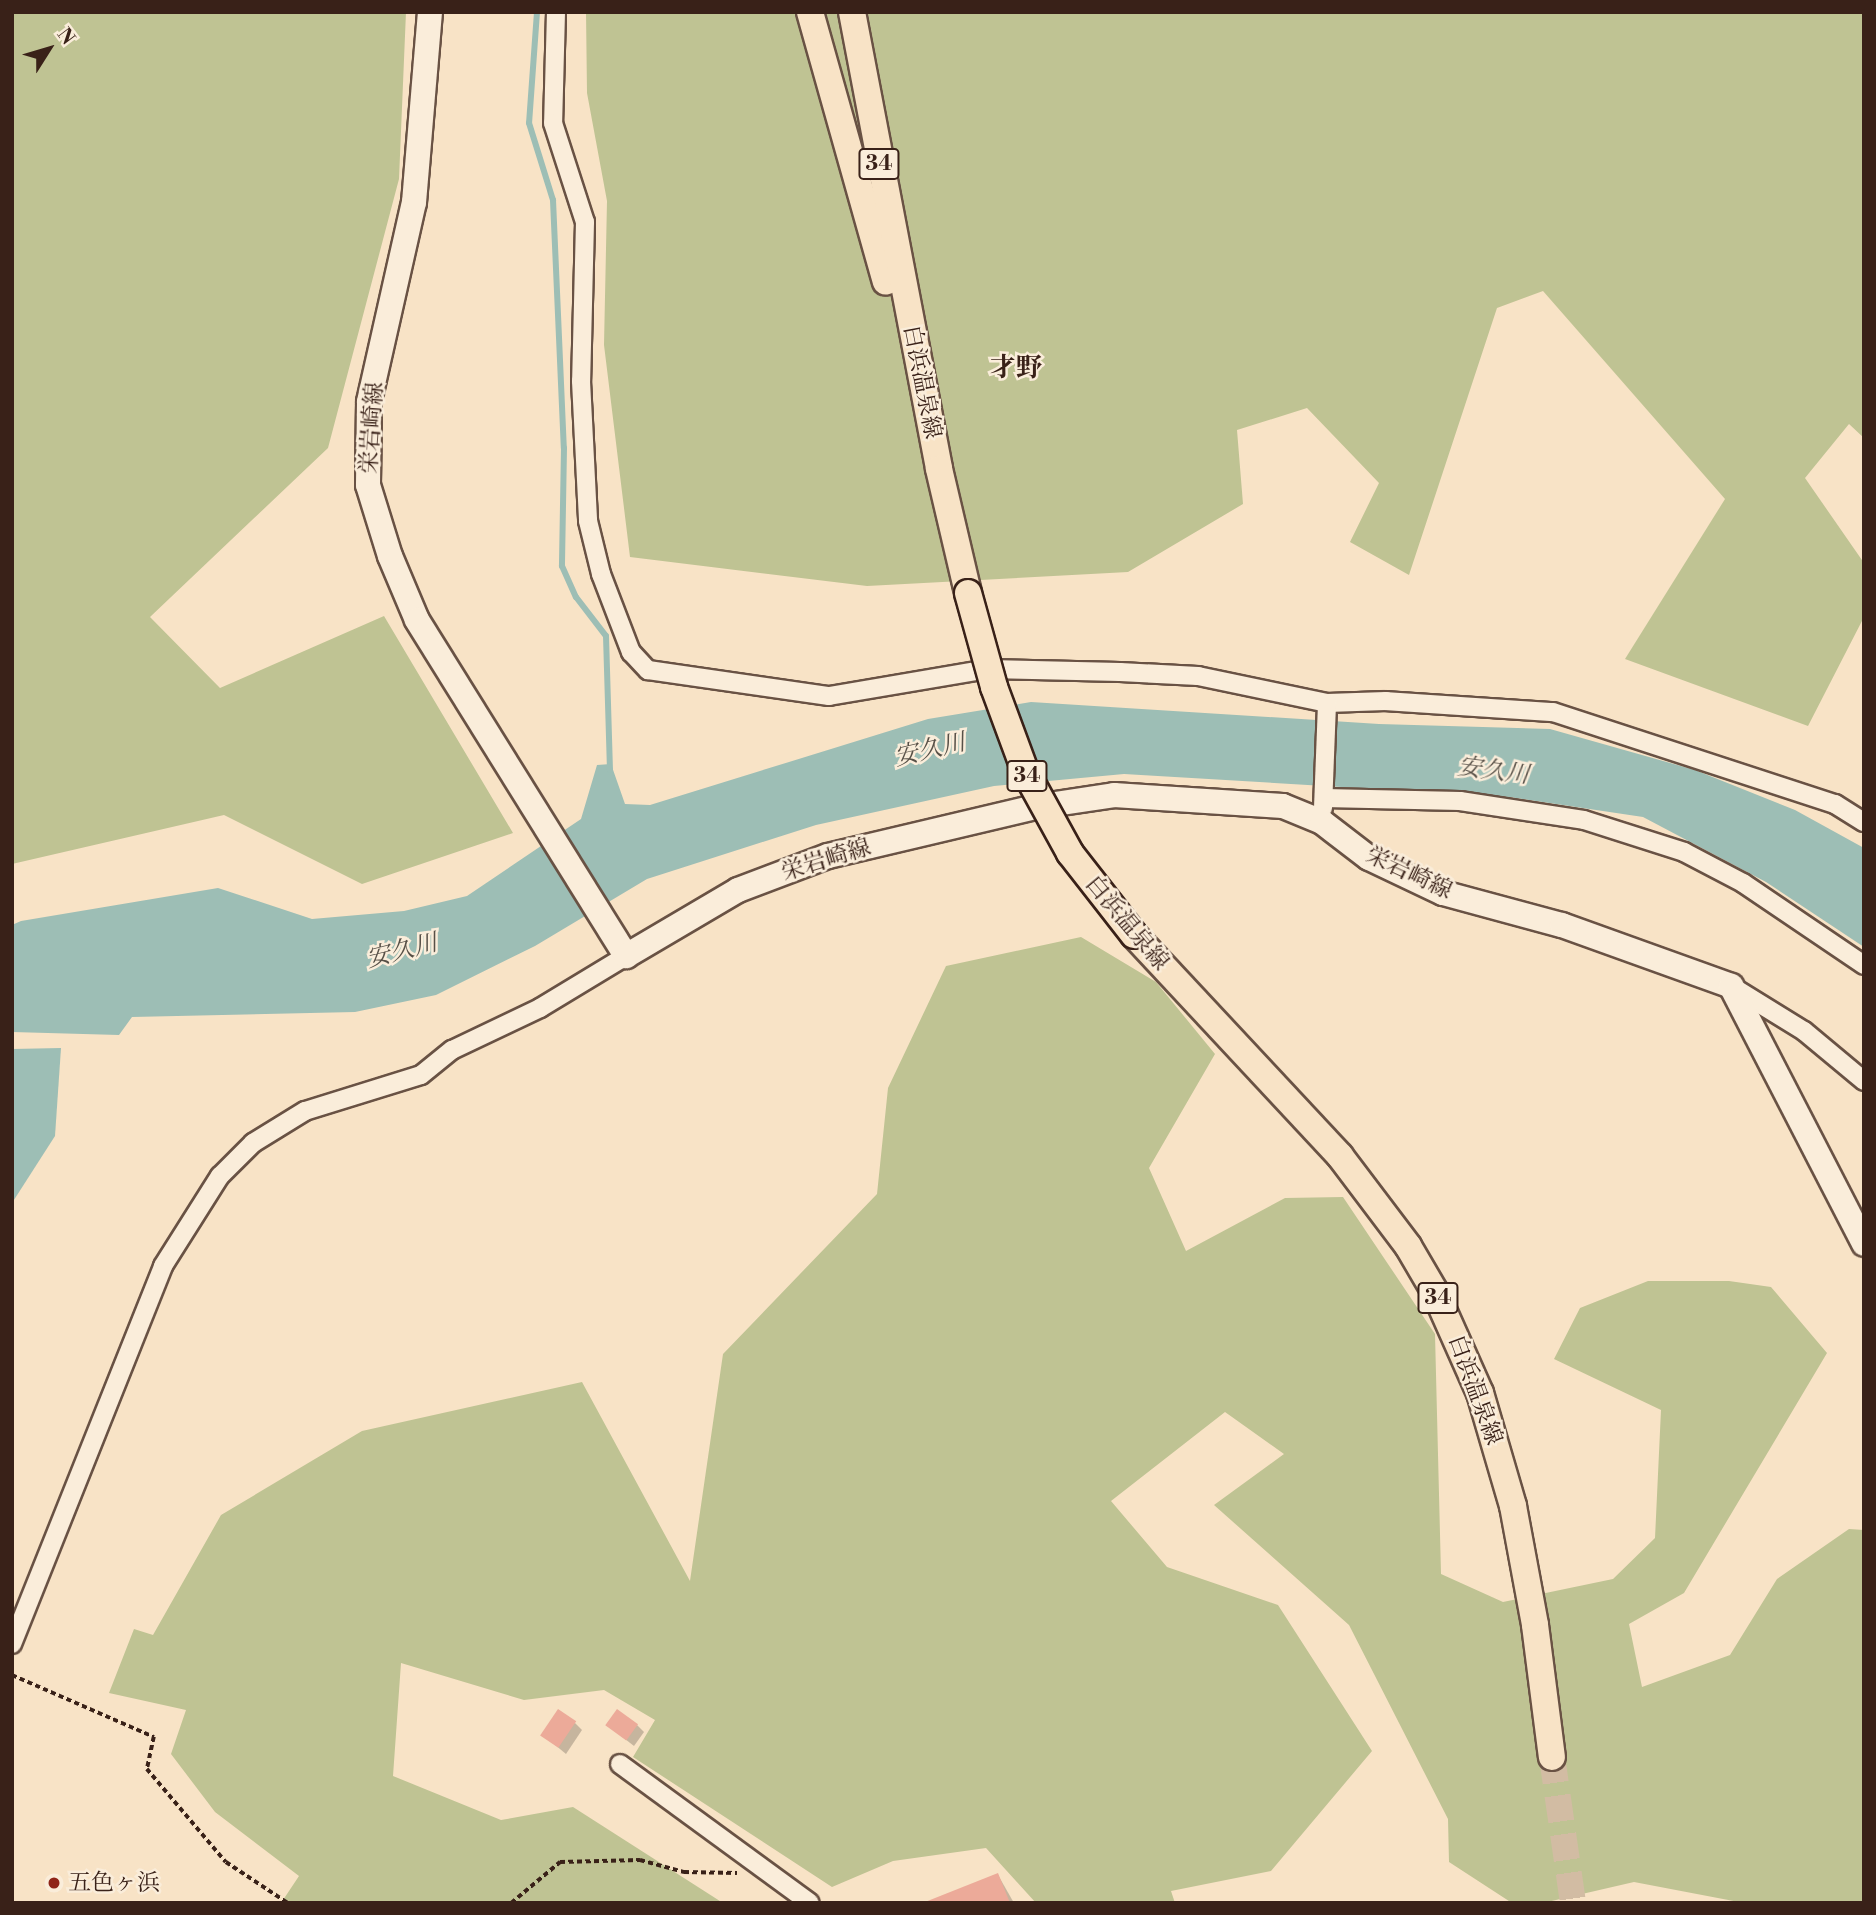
<!DOCTYPE html>
<html>
<head>
<meta charset="utf-8">
<style>
  body { margin:0 }
  #map { position:relative; width:1876px; height:1915px; overflow:hidden; background:#f8e3c6; font-family:"Libre Bodoni","Noto Serif JP",serif }
  div>[style] { position:absolute }
  .green>* { inset:0; background:#bfc393 }
  .water>* { inset:0; background:#9dbeb5 }
  .shadow>* { inset:0; background:#0003 }
  .stream>* { height:6px; margin:-3px; padding:0 3px; transform-origin:3px; border-radius:3px; background:#9dbeb5 }
  .building>* { inset:0; background:#ecaa99; transform-origin:0 0 }
  .primary-tunnel>* { height:26px; margin-top:-13px; transform-origin:0; background:repeating-linear-gradient(90deg,#d2bca3 0 26px,transparent 0 39px) }
  .path>* { height:3.5px; margin-top:-1.75px; transform-origin:0; background:repeating-linear-gradient(90deg,#392118 0 5px,transparent 0 8.5px) }
  .roads { filter:drop-shadow(2px 0 #695244) drop-shadow(-2px 0 #695244) drop-shadow(0 2px #695244) drop-shadow(0 -2px #695244) }
  .street>* { height:18px; margin:-9px; padding:0 9px; transform-origin:9px; border-radius:9px; background:#faedda }
  .secondary>* { height:24px; margin:-12px; padding:0 12px; transform-origin:12px; border-radius:12px; background:#faedda }
  .primary>* { height:26px; margin:-13px; padding:0 13px; transform-origin:13px; border-radius:13px; background:#f8e3c6 }
  .bridges { filter:drop-shadow(2px 0 #392118) drop-shadow(-2px 0 #392118) drop-shadow(0 2px #392118) drop-shadow(0 -2px #392118) }
  .primary-bridge>* { height:26px; margin:-13px; padding:0 13px; transform-origin:13px; border-radius:13px; background:#f8e3c6 }
  .dots>* { width:19px; height:19px; translate:-50% -50%; box-sizing:border-box; border:4px solid #faedda; border-radius:50% }
  span { translate:-50% -50%; white-space:nowrap; text-align:center; line-height:1.15; -webkit-text-stroke:5px #faedda; paint-order:stroke }
  .shield-label span { padding:2px 5px; background:#faedda; border:2px solid; border-radius:5px; -webkit-text-stroke-width:0 }
  .shield-label { font-size:21px; color:#392118; font-weight:700 }
  .street-label { font-size:23px; color:#392118 }
  .poi-label { font-size:23px; color:#392118 }
  .left { translate:0 -50%; text-align:left }
  .water-label { font-size:24px; color:#575047; font-style:italic }
  .quarter-label { font-size:26px; color:#392118; font-weight:700 }
  .frame { position:absolute; inset:0; border:14px solid #392118; pointer-events:none }
  .north { position:absolute; left:14px; top:14px; width:70px; height:70px; -webkit-text-stroke:5px #faedda; paint-order:stroke; rotate:53deg; font-size:19px; font-weight:700; line-height:28px; text-align:center; color:#392118 }
  .north::after { content:''; display:block; margin:auto; width:24px; height:32px; background:#392118; clip-path:polygon(50% 0,100% 100%,50% 72%,0 100%) }
</style>
</head>
<body>
<div id="map">
  <div class="green">
    <i style="clip-path:polygon(12px 12px,406px 12px,399px 179px,328px 448px,150px 617px,220px 688px,384px 616px,513px 833px,362px 884px,224px 815px,12px 864px)"></i>
    <i style="clip-path:polygon(586px 12px,1864px 12px,1864px 438px,1849px 424px,1805px 478px,1864px 563px,1864px 617px,1808px 726px,1625px 659px,1725px 499px,1543px 291px,1497px 308px,1409px 575px,1350px 542px,1379px 483px,1307px 408px,1237px 430px,1243px 504px,1128px 572px,867px 586px,630px 557px,604px 345px,607px 201px,587px 93px)"></i>
    <i style="clip-path:polygon(1081px 937px,1156px 982px,1215px 1054px,1149px 1168px,1186px 1251px,1285px 1198px,1343px 1197px,1435px 1334px,1441px 1574px,1503px 1602px,1613px 1579px,1655px 1538px,1661px 1410px,1554px 1359px,1580px 1308px,1648px 1281px,1729px 1281px,1771px 1287px,1827px 1353px,1684px 1593px,1629px 1624px,1642px 1687px,1730px 1655px,1777px 1579px,1849px 1529px,1864px 1530px,1864px 1903px,1744px 1903px,1634px 1882px,1543px 1903px,1512px 1903px,1449px 1862px,1448px 1819px,1349px 1625px,1214px 1505px,1284px 1454px,1225px 1412px,1111px 1501px,1167px 1567px,1278px 1605px,1372px 1751px,1271px 1871px,1171px 1891px,1175px 1903px,1036px 1903px,986px 1848px,893px 1861px,832px 1887px,633px 1757px,655px 1720px,604px 1690px,524px 1700px,401px 1663px,393px 1776px,501px 1820px,573px 1807px,723px 1903px,281px 1903px,299px 1876px,215px 1812px,171px 1754px,186px 1710px,109px 1693px,134px 1629px,153px 1635px,221px 1515px,362px 1431px,582px 1382px,690px 1581px,723px 1354px,877px 1194px,888px 1088px,946px 966px)"></i>
  </div>
  <div class="water">
    <i style="clip-path:polygon(1031px 702px,1379px 724px,1550px 729px,1695px 770px,1795px 810px,1864px 848px,1864px 947px,1766px 882px,1643px 817px,1509px 797px,1124px 774px,994px 786px,816px 825px,647px 879px,535px 946px,436px 995px,355px 1012px,132px 1017px,119px 1035px,12px 1032px,12px 925px,21px 921px,218px 888px,312px 919px,404px 911px,467px 896px,581px 819px,597px 765px,611px 764px,625px 804px,650px 805px,928px 719px)"></i>
    <i style="clip-path:polygon(61px 1048px,55px 1136px,12px 1203px,12px 1049px)"></i>
  </div>
  <div class="shadow">
    <i style="clip-path:polygon(575px 1723px,582px 1730px,566px 1754px,543px 1735px)"></i>
    <i style="clip-path:polygon(607px 1725px,637px 1725px,644px 1732px,634px 1746px)"></i>
    <i style="clip-path:polygon(998px 1875px,1014px 1903px,957px 1903px)"></i>
  </div>
  <div class="stream">
    <i style="left:537px;top:12px;width:111px;rotate:94.1deg"></i>
    <i style="left:529px;top:123px;width:81px;rotate:72.7deg"></i>
    <i style="left:553px;top:200px;width:248px;rotate:87.5deg"></i>
    <i style="left:564px;top:448px;width:118px;rotate:91deg"></i>
    <i style="left:562px;top:566px;width:34px;rotate:66deg"></i>
    <i style="left:576px;top:597px;width:49px;rotate:52.4deg"></i>
    <i style="left:606px;top:636px;width:134px;rotate:88.3deg"></i>
  </div>
  <div class="building">
    <i style="left:558px;top:1709px;width:22px;height:32px;rotate:34deg"></i>
    <i style="left:617px;top:1709px;width:26px;height:20px;rotate:36deg"></i>
    <i style="clip-path:polygon(998px 1873px,1010px 1903px,926px 1903px,925px 1902px)"></i>
  </div>
  <div class="primary-tunnel">
    <i style="left:1552px;top:1757px;width:148px;rotate:81.8deg"></i>
  </div>
  <div class="path">
    <i style="left:12px;top:1675px;width:155px;rotate:23.6deg"></i>
    <i style="left:154px;top:1737px;width:33px;rotate:102deg"></i>
    <i style="left:147px;top:1769px;width:122px;rotate:49.7deg"></i>
    <i style="left:226px;top:1862px;width:74px;rotate:33.5deg"></i>
    <i style="left:511px;top:1903px;width:64px;rotate:-39.9deg"></i>
    <i style="left:560px;top:1862px;width:80px;rotate:-1.4deg"></i>
    <i style="left:640px;top:1860px;width:46px;rotate:15.3deg"></i>
    <i style="left:684px;top:1872px;width:53px;rotate:1.1deg"></i>
  </div>
  <div class="roads">
    <div class="street">
      <i style="left:556px;top:12px;width:111px;rotate:91.5deg"></i>
      <i style="left:553px;top:123px;width:104px;rotate:72.1deg"></i>
      <i style="left:585px;top:222px;width:159px;rotate:91.4deg"></i>
      <i style="left:581px;top:381px;width:140px;rotate:87.1deg"></i>
      <i style="left:588px;top:521px;width:55px;rotate:76.2deg"></i>
      <i style="left:601px;top:574px;width:84px;rotate:69deg"></i>
      <i style="left:631px;top:652px;width:25px;rotate:47deg"></i>
      <i style="left:648px;top:670px;width:183px;rotate:8.2deg"></i>
      <i style="left:829px;top:696px;width:162px;rotate:-9.6deg"></i>
      <i style="left:989px;top:669px;width:131px;rotate:1.3deg"></i>
      <i style="left:1120px;top:672px;width:78px;rotate:2.9deg"></i>
      <i style="left:1198px;top:676px;width:132px;rotate:11.8deg"></i>
      <i style="left:1327px;top:703px;width:59px;rotate:-1.9deg"></i>
      <i style="left:1386px;top:701px;width:167px;rotate:3.8deg"></i>
      <i style="left:1553px;top:712px;width:297px;rotate:18.1deg"></i>
      <i style="left:1835px;top:804px;width:34px;rotate:32deg"></i>
      <i style="left:1324px;top:798px;width:136px;rotate:1.3deg"></i>
      <i style="left:1460px;top:801px;width:125px;rotate:8.7deg"></i>
      <i style="left:1584px;top:820px;width:105px;rotate:17.7deg"></i>
      <i style="left:1684px;top:852px;width:67px;rotate:27.7deg"></i>
      <i style="left:1743px;top:883px;width:146px;rotate:34.1deg"></i>
      <i style="left:1323px;top:808px;width:105px;rotate:-87.8deg"></i>
      <i style="left:1731px;top:986px;width:86px;rotate:31.7deg"></i>
      <i style="left:1804px;top:1031px;width:78px;rotate:39.8deg"></i>
      <i style="left:12px;top:1644px;width:407px;rotate:-68.2deg"></i>
      <i style="left:163px;top:1266px;width:107px;rotate:-57.7deg"></i>
      <i style="left:220px;top:1176px;width:47px;rotate:-45deg"></i>
      <i style="left:253px;top:1143px;width:61px;rotate:-31.6deg"></i>
      <i style="left:305px;top:1111px;width:121px;rotate:-17.2deg"></i>
      <i style="left:421px;top:1075px;width:40px;rotate:-39deg"></i>
      <i style="left:452px;top:1050px;width:98px;rotate:-25.5deg"></i>
      <i style="left:540px;top:1008px;width:100px;rotate:-31.2deg"></i>
      <i style="left:620px;top:1764px;width:235px;rotate:36.2deg"></i>
    </div>
    <div class="secondary">
      <i style="left:430px;top:12px;width:191px;rotate:94.8deg"></i>
      <i style="left:414px;top:202px;width:205px;rotate:102.7deg"></i>
      <i style="left:369px;top:402px;width:83px;rotate:90.7deg"></i>
      <i style="left:368px;top:485px;width:74px;rotate:72.8deg"></i>
      <i style="left:390px;top:556px;width:69px;rotate:67.1deg"></i>
      <i style="left:417px;top:620px;width:396px;rotate:58.1deg"></i>
      <i style="left:626px;top:956px;width:130px;rotate:-30.5deg"></i>
      <i style="left:738px;top:890px;width:96px;rotate:-20.7deg"></i>
      <i style="left:828px;top:856px;width:213px;rotate:-13.3deg"></i>
      <i style="left:1035px;top:807px;width:80px;rotate:-8.6deg"></i>
      <i style="left:1114px;top:795px;width:169px;rotate:3.7deg"></i>
      <i style="left:1283px;top:806px;width:42px;rotate:22.3deg"></i>
      <i style="left:1322px;top:822px;width:59px;rotate:37.5deg"></i>
      <i style="left:1369px;top:858px;width:82px;rotate:25.3deg"></i>
      <i style="left:1443px;top:893px;width:123px;rotate:15.1deg"></i>
      <i style="left:1562px;top:925px;width:180px;rotate:19.8deg"></i>
      <i style="left:1731px;top:986px;width:290px;rotate:62.7deg"></i>
    </div>
    <div class="primary">
      <i style="left:810px;top:12px;width:280px;rotate:74.3deg"></i>
      <i style="left:852px;top:12px;width:465px;rotate:79.2deg"></i>
      <i style="left:939px;top:469px;width:127px;rotate:76.8deg"></i>
      <i style="left:1134px;top:935px;width:302px;rotate:47deg"></i>
      <i style="left:1340px;top:1156px;width:113px;rotate:52.9deg"></i>
      <i style="left:1408px;top:1246px;width:53px;rotate:59.6deg"></i>
      <i style="left:1435px;top:1292px;width:111px;rotate:66deg"></i>
      <i style="left:1480px;top:1393px;width:118px;rotate:73.7deg"></i>
      <i style="left:1513px;top:1506px;width:121px;rotate:79.5deg"></i>
      <i style="left:1535px;top:1625px;width:133px;rotate:82.7deg"></i>
    </div>
  </div>
  <div class="bridges">
    <div class="primary-bridge">
      <i style="left:968px;top:593px;width:98px;rotate:74.5deg"></i>
      <i style="left:994px;top:687px;width:90px;rotate:69.7deg"></i>
      <i style="left:1025px;top:771px;width:94px;rotate:61.2deg"></i>
      <i style="left:1070px;top:853px;width:104px;rotate:52deg"></i>
    </div>
  </div>
  <div class="dots">
    <i style="left:54px;top:1883px;background:#8f2418"></i>
  </div>
  <div class="shield-label">
    <span style="left:879px;top:164px">34</span>
    <span style="left:1027px;top:776px">34</span>
    <span style="left:1438px;top:1298px">34</span>
  </div>
  <div class="street-label">
    <span style="left:922px;top:382px;rotate:79deg">白浜温泉線</span>
    <span style="left:372px;top:428px;rotate:-86deg">栄岩崎線</span>
    <span style="left:826px;top:860px;rotate:-17deg">栄岩崎線</span>
    <span style="left:1409px;top:873px;rotate:25deg">栄岩崎線</span>
    <span style="left:1127px;top:923px;rotate:50deg">白浜温泉線</span>
    <span style="left:1475px;top:1390px;rotate:70deg">白浜温泉線</span>
  </div>
  <div class="poi-label">
    <span class="left" style="left:68px;top:1883px">五色ヶ浜</span>
  </div>
  <div class="water-label">
    <span style="left:930px;top:751px;rotate:-13deg">安久川</span>
    <span style="left:1493px;top:772px;rotate:7deg">安久川</span>
    <span style="left:402px;top:952px;rotate:-14deg">安久川</span>
  </div>
  <div class="quarter-label">
    <span style="left:1016px;top:369px">才野</span>
  </div>
  <div class="frame"></div>
  <div class="north">N</div>
</div>
</body>
</html>
